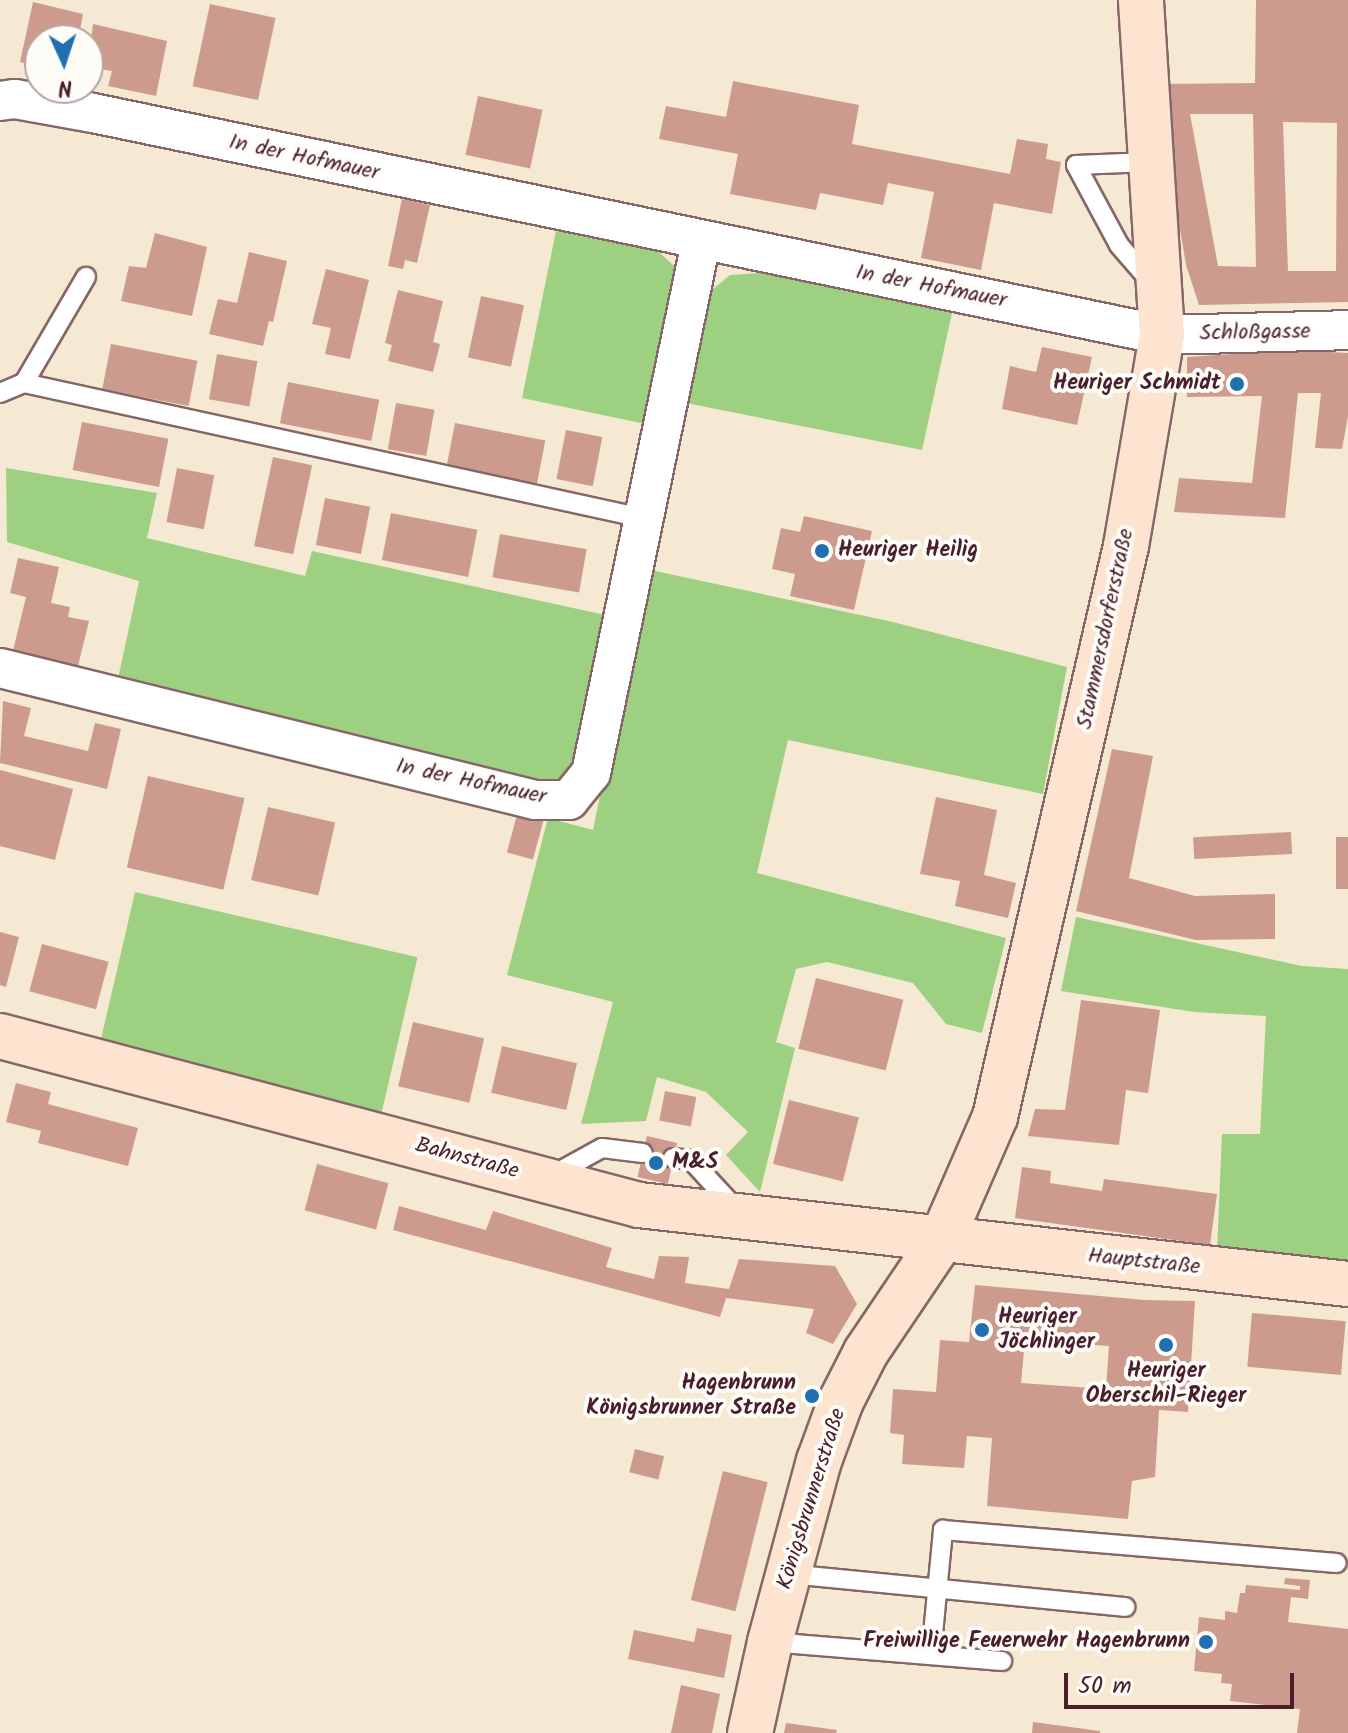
<!DOCTYPE html>
<html>
<head>
<meta charset="utf-8">
<style>
  body { margin:0 }
  #map { position:relative; width:1348px; height:1733px; overflow:hidden; background:#f5e9d3; font-family:Kalam,sans-serif }
  div>[style] { position:absolute }
  .green>* { inset:0; background:#9dd181; transform-origin:0 0 }
  .building>* { inset:0; background:#cd9b8e; transform-origin:0 0 }
  .roads { filter:drop-shadow(2px 0 #866666) drop-shadow(-2px 0 #866666) drop-shadow(0 2px #866666) drop-shadow(0 -2px #866666) }
  .lane>* { height:18px; margin:-9px; padding:0 9px; transform-origin:9px; border-radius:9px; background:#fff }
  .street>* { height:38px; margin:-19px; padding:0 19px; transform-origin:19px; border-radius:19px; background:#fff }
  .secondary>* { height:44px; margin:-22px; padding:0 22px; transform-origin:22px; border-radius:22px; background:#fde4d1 }
  .dots>* { width:22px; height:22px; translate:-50% -50%; box-sizing:border-box; border:4px solid #fdfcf7; border-radius:50% }
  span { translate:-50% -50%; white-space:nowrap; text-align:center; line-height:1.15; -webkit-text-stroke:8px #fdfcf7; paint-order:stroke }
  .street-label { font-size:22px; color:#4a1f2b }
  .poi-label { font-size:22px; color:#4a1f2b; font-weight:700 }
  .right { translate:-100% -50%; text-align:right }
  .left { translate:0 -50%; text-align:left }
  .north { position:absolute; left:24px; top:24px; width:80px; height:80px; box-sizing:border-box; background:#fdfcf7; border:2px solid #b5a4a5; border-radius:50%; rotate:177deg; font-size:22px; font-weight:700; line-height:32px; text-align:center; color:#4a1f2b }
  .north::after { content:''; display:block; margin:auto; width:28px; height:36px; background:#1f6fb2; clip-path:polygon(50% 0,100% 100%,50% 72%,0 100%) }
  .scale { position:absolute; left:1064px; top:1673px; width:230px; height:36px; box-sizing:border-box; border:4px solid #4a1f2b; border-top:0; padding-left:10px; font-size:24px; line-height:28px; white-space:nowrap; color:#4a1f2b; -webkit-text-stroke:6px #fdfcf7; paint-order:stroke }
</style>
</head>
<body>
<div id="map">
  <div class="green">
    <i style="clip-path:polygon(556px 231px,659px 252px,675px 267px,678px 284px,650px 425px,522px 398px)"></i>
    <i style="clip-path:polygon(761px 273px,952px 313px,922px 450px,681px 402px,707px 294px,730px 275px)"></i>
    <i style="clip-path:polygon(6px 468px,157px 493px,147px 538px,305px 576px,312px 551px,610px 616px,579px 768px,555px 785px,116px 688px,139px 581px,7px 542px)"></i>
    <i style="clip-path:polygon(646px 569px,893px 622px,1067px 667px,1043px 794px,788px 740px,757px 873px,1006px 938px,982px 1033px,946px 1024px,913px 983px,827px 962px,796px 969px,776px 1042px,795px 1048px,760px 1192px,726px 1155px,748px 1132px,706px 1092px,657px 1077px,646px 1121px,581px 1124px,613px 1002px,507px 975px,548px 818px,593px 830px)"></i>
    <i style="left:135px;top:892px;width:290px;height:162px;rotate:13deg"></i>
    <i style="clip-path:polygon(1076px 917px,1302px 966px,1348px 969px,1348px 1265px,1217px 1251px,1222px 1134px,1260px 1134px,1266px 1016px,1194px 1012px,1061px 991px)"></i>
  </div>
  <div class="building">
    <i style="clip-path:polygon(evenodd,1256px 0,1348px 0,1348px 302px,1199px 305px,1186px 265px,1167px 152px,1165px 84px,1255px 83px,1256px 0,1190px 114px,1253px 114px,1256px 267px,1218px 266px,1190px 114px,1256px 0,1283px 122px,1337px 123px,1336px 271px,1288px 271px,1283px 122px)"></i>
    <i style="clip-path:polygon(33px 2px,83px 14px,78px 40px,40px 40px,40px 66px,20px 62px)"></i>
    <i style="left:210px;top:4px;width:67px;height:84px;rotate:12deg"></i>
    <i style="clip-path:polygon(93px 24px,167px 41px,156px 96px,108px 86px,112px 71px,88px 67px)"></i>
    <i style="clip-path:polygon(733px 81px,859px 105px,852px 144px,1010px 174px,1017px 139px,1048px 144px,1046px 159px,1061px 162px,1052px 214px,994px 203px,981px 270px,921px 258px,934px 192px,888px 183px,883px 205px,820px 193px,816px 210px,730px 194px,738px 154px,659px 139px,666px 106px,726px 117px)"></i>
    <i style="left:478px;top:96px;width:66px;height:60px;rotate:12deg"></i>
    <i style="clip-path:polygon(402px 199px,430px 205px,417px 263px,405px 260px,403px 269px,388px 266px)"></i>
    <i style="clip-path:polygon(155px 233px,207px 247px,192px 316px,121px 301px,129px 266px,146px 268px)"></i>
    <i style="clip-path:polygon(249px 252px,287px 261px,273px 322px,269px 321px,263px 346px,209px 334px,218px 299px,237px 303px)"></i>
    <i style="clip-path:polygon(326px 269px,369px 280px,350px 359px,325px 354px,331px 328px,312px 324px)"></i>
    <i style="clip-path:polygon(398px 290px,443px 301px,433px 342px,440px 344px,433px 372px,388px 361px,392px 345px,385px 343px)"></i>
    <i style="left:481px;top:296px;width:44px;height:63px;rotate:12deg"></i>
    <i style="left:111px;top:344px;width:88px;height:46px;rotate:11deg"></i>
    <i style="clip-path:polygon(1042px 347px,1092px 357px,1077px 425px,1002px 409px,1010px 366px,1036px 372px)"></i>
    <i style="clip-path:polygon(1296px 350px,1348px 353px,1348px 416px,1342px 449px,1315px 448px,1321px 393px,1298px 393px,1285px 518px,1174px 512px,1179px 478px,1252px 483px,1262px 396px,1187px 397px,1187px 357px)"></i>
    <i style="left:217px;top:354px;width:41px;height:46px;rotate:10deg"></i>
    <i style="left:288px;top:382px;width:93px;height:42px;rotate:11deg"></i>
    <i style="left:396px;top:403px;width:39px;height:47px;rotate:10deg"></i>
    <i style="left:82px;top:422px;width:88px;height:49px;rotate:11deg"></i>
    <i style="left:455px;top:423px;width:92px;height:44px;rotate:11deg"></i>
    <i style="left:566px;top:430px;width:37px;height:50px;rotate:11deg"></i>
    <i style="left:273px;top:457px;width:40px;height:91px;rotate:12deg"></i>
    <i style="left:177px;top:468px;width:38px;height:55px;rotate:11deg"></i>
    <i style="left:325px;top:498px;width:46px;height:48px;rotate:11deg"></i>
    <i style="left:391px;top:513px;width:88px;height:48px;rotate:11deg"></i>
    <i style="clip-path:polygon(804px 516px,872px 531px,854px 610px,790px 596px,795px 574px,772px 569px,781px 528px,800px 532px)"></i>
    <i style="left:500px;top:534px;width:88px;height:44px;rotate:10deg"></i>
    <i style="clip-path:polygon(18px 558px,59px 567px,51px 603px,70px 607px,68px 617px,89px 621px,77px 670px,12px 655px,26px 597px,10px 593px)"></i>
    <i style="clip-path:polygon(3px 701px,31px 708px,24px 736px,88px 751px,95px 723px,121px 729px,107px 789px,0 763px)"></i>
    <i style="clip-path:polygon(1112px 749px,1153px 756px,1129px 878px,1195px 896px,1275px 894px,1275px 939px,1196px 940px,1076px 911px)"></i>
    <i style="clip-path:polygon(0 770px,73px 789px,55px 860px,0 846px)"></i>
    <i style="left:148px;top:776px;width:99px;height:94px;rotate:13deg"></i>
    <i style="clip-path:polygon(936px 797px,997px 810px,984px 875px,1016px 883px,1008px 918px,955px 906px,960px 881px,920px 874px)"></i>
    <i style="left:268px;top:807px;width:69px;height:75px;rotate:13deg"></i>
    <i style="left:518px;top:811px;width:27px;height:43px;rotate:15deg"></i>
    <i style="left:1291px;top:832px;width:22px;height:98px;rotate:87deg"></i>
    <i style="left:1336px;top:837px;width:12px;height:52px"></i>
    <i style="clip-path:polygon(0 932px,19px 937px,6px 987px,0 985px)"></i>
    <i style="left:42px;top:944px;width:69px;height:49px;rotate:15deg"></i>
    <i style="left:816px;top:978px;width:90px;height:73px;rotate:14deg"></i>
    <i style="clip-path:polygon(1081px 1000px,1160px 1010px,1148px 1093px,1126px 1090px,1119px 1145px,1028px 1136px,1035px 1109px,1065px 1110px)"></i>
    <i style="left:413px;top:1022px;width:73px;height:66px;rotate:13deg"></i>
    <i style="left:502px;top:1046px;width:77px;height:48px;rotate:13deg"></i>
    <i style="clip-path:polygon(16px 1083px,51px 1092px,48px 1104px,138px 1128px,128px 1166px,38px 1143px,41px 1131px,6px 1122px)"></i>
    <i style="left:665px;top:1091px;width:32px;height:30px;rotate:11deg"></i>
    <i style="left:789px;top:1100px;width:72px;height:66px;rotate:14deg"></i>
    <i style="left:647px;top:1136px;width:31px;height:42px;rotate:13deg"></i>
    <i style="left:317px;top:1164px;width:74px;height:48px;rotate:15deg"></i>
    <i style="clip-path:polygon(1022px 1167px,1051px 1171px,1050px 1183px,1102px 1191px,1104px 1179px,1217px 1194px,1210px 1245px,1015px 1218px)"></i>
    <i style="clip-path:polygon(399px 1206px,486px 1230px,493px 1211px,612px 1248px,606px 1267px,654px 1279px,659px 1256px,689px 1257px,685px 1283px,729px 1289px,739px 1259px,835px 1266px,857px 1304px,833px 1344px,806px 1333px,814px 1309px,726px 1298px,720px 1317px,393px 1230px)"></i>
    <i style="clip-path:polygon(evenodd,975px 1285px,1145px 1300px,1195px 1301px,1188px 1412px,1159px 1410px,1155px 1477px,1132px 1481px,1128px 1519px,987px 1506px,992px 1438px,967px 1436px,964px 1468px,902px 1464px,904px 1435px,890px 1433px,893px 1389px,936px 1392px,940px 1340px,969px 1342px,975px 1285px,1025px 1340px,1109px 1346px,1106px 1389px,1021px 1383px,1025px 1340px)"></i>
    <i style="left:1252px;top:1313px;width:94px;height:54px;rotate:5deg"></i>
    <i style="left:635px;top:1449px;width:30px;height:24px;rotate:14deg"></i>
    <i style="left:723px;top:1471px;width:46px;height:133px;rotate:14deg"></i>
    <i style="clip-path:polygon(1285px 1578px,1310px 1580px,1308px 1599px,1291px 1597px,1288px 1622px,1348px 1629px,1348px 1733px,1297px 1733px,1300px 1709px,1230px 1701px,1232px 1684px,1221px 1683px,1222px 1674px,1194px 1671px,1199px 1617px,1225px 1620px,1225px 1611px,1237px 1613px,1240px 1593px,1245px 1593px,1246px 1585px,1300px 1590px,1300px 1586px,1284px 1584px)"></i>
    <i style="clip-path:polygon(697px 1628px,732px 1635px,724px 1678px,628px 1659px,634px 1630px,694px 1642px)"></i>
    <i style="clip-path:polygon(681px 1685px,720px 1694px,712px 1733px,671px 1733px)"></i>
    <i style="clip-path:polygon(1033px 1722px,1100px 1731px,1100px 1733px,1032px 1733px)"></i>
    <i style="clip-path:polygon(786px 1723px,837px 1730px,836px 1733px,784px 1733px)"></i>
  </div>
  <div class="roads">
    <div class="lane">
      <i style="left:1150px;top:162px;width:74px;rotate:177.7deg"></i>
      <i style="left:1076px;top:165px;width:91px;rotate:61.7deg"></i>
      <i style="left:1119px;top:245px;width:49px;rotate:49.1deg"></i>
      <i style="left:24px;top:383px;width:633px;rotate:12.32deg"></i>
      <i style="left:0;top:393px;width:26px;rotate:-23deg"></i>
      <i style="left:24px;top:383px;width:123px;rotate:-59.7deg"></i>
      <i style="left:673px;top:1158px;width:18px;rotate:6deg"></i>
      <i style="left:691px;top:1160px;width:68px;rotate:47.4deg"></i>
      <i style="left:553px;top:1175px;width:56px;rotate:-28.9deg"></i>
      <i style="left:602px;top:1148px;width:41px;rotate:7deg"></i>
      <i style="left:789px;top:1574px;width:338px;rotate:5.6deg"></i>
      <i style="left:770px;top:1642px;width:233px;rotate:4.7deg"></i>
      <i style="left:931px;top:1655px;width:126px;rotate:-84.5deg"></i>
      <i style="left:943px;top:1530px;width:395px;rotate:4.8deg"></i>
    </div>
    <div class="street">
      <i style="left:0;top:101px;width:15px;rotate:-8deg"></i>
      <i style="left:15px;top:99px;width:79px;rotate:10.2deg"></i>
      <i style="left:93px;top:113px;width:1092px;rotate:11.73deg"></i>
      <i style="left:1162px;top:335px;width:186px;rotate:-1.5deg"></i>
      <i style="left:0;top:668px;width:551px;rotate:13.86deg"></i>
      <i style="left:535px;top:800px;width:34px"></i>
      <i style="left:569px;top:800px;width:35px;rotate:-51deg"></i>
      <i style="left:591px;top:773px;width:542px;rotate:-78.3deg"></i>
    </div>
    <div class="secondary">
      <i style="left:0;top:1036px;width:661px;rotate:14.81deg"></i>
      <i style="left:639px;top:1205px;width:713px;rotate:6.36deg"></i>
      <i style="left:750px;top:1733px;width:93px;rotate:-77.6deg"></i>
      <i style="left:770px;top:1642px;width:188px;rotate:-74.9deg"></i>
      <i style="left:819px;top:1461px;width:64px;rotate:-69.9deg"></i>
      <i style="left:841px;top:1401px;width:55px;rotate:-63deg"></i>
      <i style="left:866px;top:1352px;width:134px;rotate:-56deg"></i>
      <i style="left:941px;top:1241px;width:135px;rotate:-66.5deg"></i>
      <i style="left:995px;top:1117px;width:586px;rotate:-77.08deg"></i>
      <i style="left:1126px;top:546px;width:214px;rotate:-80.3deg"></i>
      <i style="left:1162px;top:335px;width:336px;rotate:-93.6deg"></i>
    </div>
  </div>
  <div class="dots">
    <i style="left:1237px;top:384px;background:#1f6fb2"></i>
    <i style="left:822px;top:551px;background:#1f6fb2"></i>
    <i style="left:656px;top:1163px;background:#1f6fb2"></i>
    <i style="left:982px;top:1330px;background:#1f6fb2"></i>
    <i style="left:1166px;top:1345px;background:#1f6fb2"></i>
    <i style="left:812px;top:1396px;background:#1f6fb2"></i>
    <i style="left:1206px;top:1642px;background:#1f6fb2"></i>
  </div>
  <div class="street-label">
    <span style="left:304px;top:158px;rotate:12deg">In der Hofmauer</span>
    <span style="left:931px;top:287px;rotate:11deg">In der Hofmauer</span>
    <span style="left:1255px;top:333px;rotate:-1deg">Schloßgasse</span>
    <span style="left:1106px;top:629px;rotate:-78deg">Stammersdorferstraße</span>
    <span style="left:471px;top:782px;rotate:12deg">In der Hofmauer</span>
    <span style="left:467px;top:1159px;rotate:15deg">Bahnstraße</span>
    <span style="left:1144px;top:1262px;rotate:6deg">Hauptstraße</span>
    <span style="left:812px;top:1499px;rotate:-73deg">Königsbrunnerstraße</span>
  </div>
  <div class="poi-label">
    <span class="right" style="left:1221px;top:384px">Heuriger Schmidt</span>
    <span class="left" style="left:838px;top:551px">Heuriger Heilig</span>
    <span class="left" style="left:672px;top:1163px">M&amp;S</span>
    <span class="left" style="left:998px;top:1330px">Heuriger<br>Jöchlinger</span>
    <span style="left:1166px;top:1384px">Heuriger<br>Oberschil-Rieger</span>
    <span class="right" style="left:796px;top:1396px">Hagenbrunn<br>Königsbrunner Straße</span>
    <span class="right" style="left:1190px;top:1642px">Freiwillige Feuerwehr Hagenbrunn</span>
  </div>
  <div class="north">N</div>
  <div class="scale">50 m</div>
</div>
</body>
</html>
